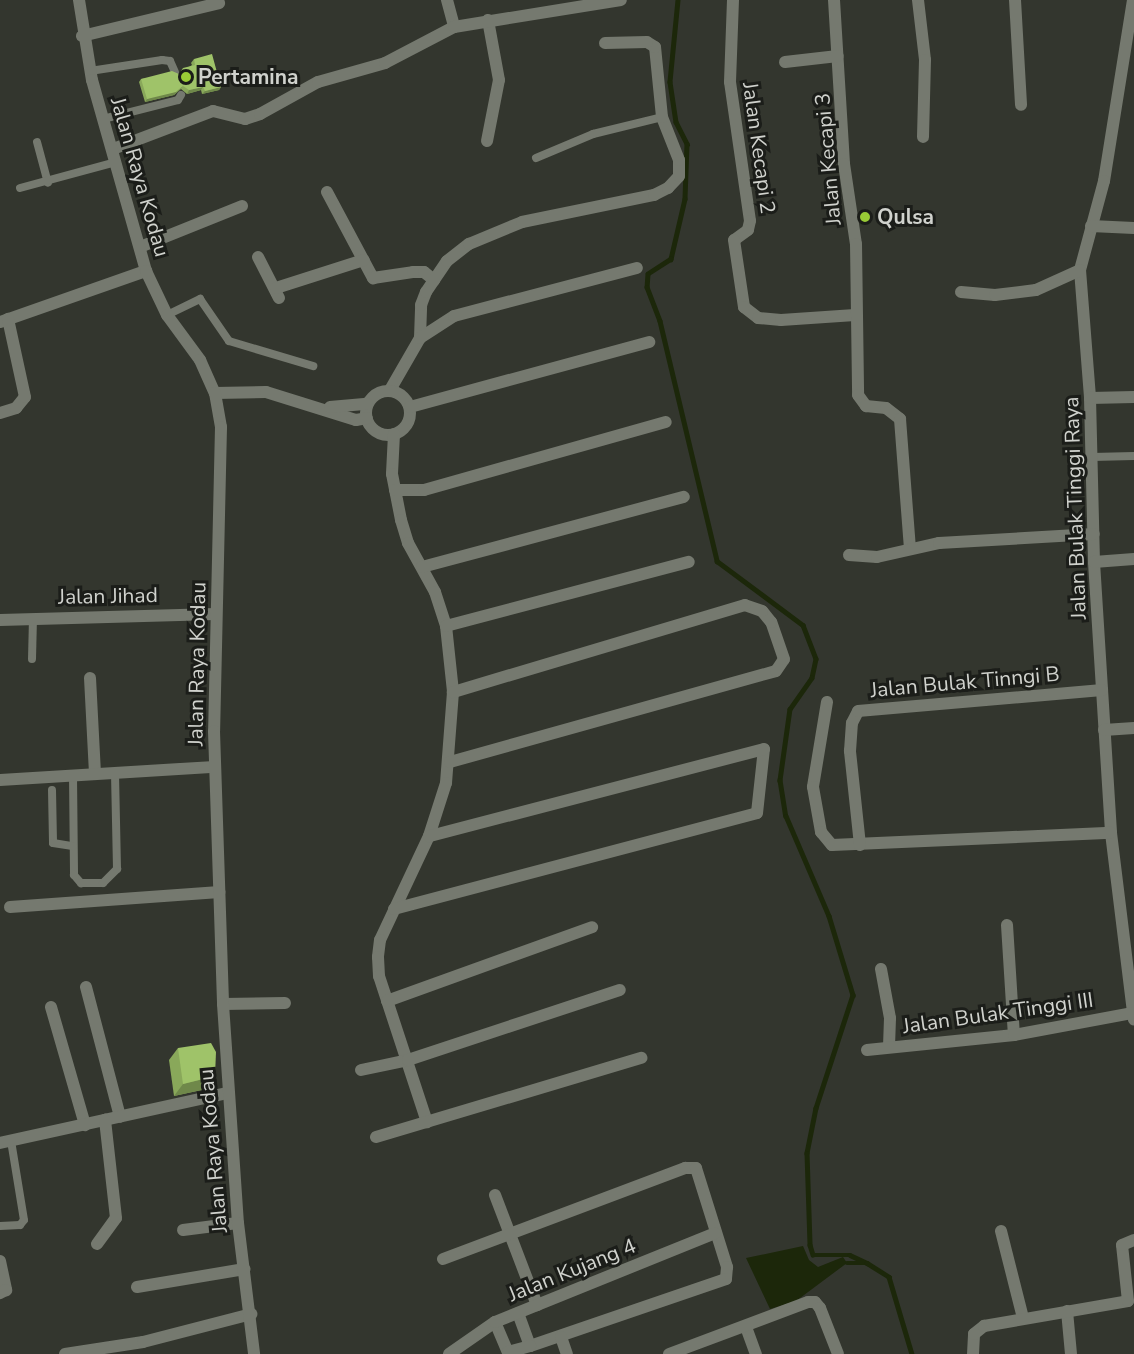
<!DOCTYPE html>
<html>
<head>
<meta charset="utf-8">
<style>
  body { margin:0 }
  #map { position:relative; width:1134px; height:1354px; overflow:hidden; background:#33362e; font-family:"Nunito Sans",sans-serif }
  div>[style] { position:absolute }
  .water>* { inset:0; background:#1c270a }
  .stream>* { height:4.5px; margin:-2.25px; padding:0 2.25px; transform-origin:2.25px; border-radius:2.25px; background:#1c270a }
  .service>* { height:8px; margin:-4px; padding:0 4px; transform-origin:4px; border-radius:4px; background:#75796f }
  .minor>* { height:12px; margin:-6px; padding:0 6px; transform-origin:6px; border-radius:6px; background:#75796f }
  .minor>.ring { margin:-6px; padding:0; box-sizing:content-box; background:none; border:12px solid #75796f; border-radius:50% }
  .tertiary>* { height:12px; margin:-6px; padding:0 6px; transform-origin:6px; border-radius:6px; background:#75796f }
  .wall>* { inset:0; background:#89a85a }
  .shaded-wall>* { inset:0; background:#6f884a }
  .building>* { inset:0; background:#9fc369 }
  .dots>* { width:16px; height:16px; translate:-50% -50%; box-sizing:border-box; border:3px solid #1b1d19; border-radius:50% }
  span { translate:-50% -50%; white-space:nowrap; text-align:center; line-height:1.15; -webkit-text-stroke:6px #1b1d19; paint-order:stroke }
  .poi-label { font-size:21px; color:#d0d2cd; font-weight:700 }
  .left { translate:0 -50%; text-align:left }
  .street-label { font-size:21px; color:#d0d2cd }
</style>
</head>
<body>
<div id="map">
  <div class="water">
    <i style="clip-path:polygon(803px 1246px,809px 1260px,818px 1267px,843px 1257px,847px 1263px,796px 1301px,770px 1309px,746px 1258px)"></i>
  </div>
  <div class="stream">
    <i style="left:678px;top:0;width:82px;rotate:95.6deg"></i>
    <i style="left:670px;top:82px;width:40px;rotate:81.5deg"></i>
    <i style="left:676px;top:122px;width:25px;rotate:63deg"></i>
    <i style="left:687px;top:144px;width:55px;rotate:92.1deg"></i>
    <i style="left:685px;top:199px;width:62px;rotate:103.1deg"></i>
    <i style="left:671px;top:259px;width:27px;rotate:147deg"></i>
    <i style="left:648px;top:274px;width:13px;rotate:94deg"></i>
    <i style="left:647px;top:287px;width:36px;rotate:69deg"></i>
    <i style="left:660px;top:321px;width:247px;rotate:76.6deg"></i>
    <i style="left:717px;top:561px;width:107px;rotate:36.7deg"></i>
    <i style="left:803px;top:625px;width:36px;rotate:69deg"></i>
    <i style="left:816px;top:659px;width:19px;rotate:102deg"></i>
    <i style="left:812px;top:678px;width:38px;rotate:125deg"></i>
    <i style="left:790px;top:709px;width:72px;rotate:98deg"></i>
    <i style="left:780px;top:780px;width:36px;rotate:81deg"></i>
    <i style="left:786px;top:816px;width:109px;rotate:66.7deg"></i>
    <i style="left:829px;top:916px;width:83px;rotate:73.1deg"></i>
    <i style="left:853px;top:995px;width:119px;rotate:108.1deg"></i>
    <i style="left:816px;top:1108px;width:46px;rotate:101.3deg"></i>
    <i style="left:807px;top:1153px;width:92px;rotate:88.1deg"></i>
    <i style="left:810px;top:1245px;width:10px;rotate:73deg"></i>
    <i style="left:813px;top:1255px;width:37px"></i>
    <i style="left:850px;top:1255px;width:19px;rotate:25deg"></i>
    <i style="left:847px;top:1263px;width:20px"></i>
    <i style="left:867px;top:1263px;width:26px;rotate:32deg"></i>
    <i style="left:889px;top:1277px;width:80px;rotate:73.4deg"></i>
  </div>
  <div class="service">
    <i style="left:90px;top:71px;width:73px;rotate:-8.7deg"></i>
    <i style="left:162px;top:60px;width:8px;rotate:7deg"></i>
    <i style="left:170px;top:61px;width:12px;rotate:66deg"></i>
    <i style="left:103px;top:119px;width:77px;rotate:-14.2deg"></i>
    <i style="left:178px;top:100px;width:6px;rotate:-59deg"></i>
    <i style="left:37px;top:142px;width:42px;rotate:75deg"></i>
    <i style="left:536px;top:158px;width:62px;rotate:-22.8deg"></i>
    <i style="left:593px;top:134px;width:71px;rotate:-13.8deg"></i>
    <i style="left:20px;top:188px;width:99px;rotate:-15.2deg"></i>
    <i style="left:167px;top:315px;width:37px;rotate:-26deg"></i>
    <i style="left:200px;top:299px;width:51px;rotate:55.4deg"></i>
    <i style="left:229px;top:341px;width:88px;rotate:16.6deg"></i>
    <i style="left:1092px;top:457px;width:42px;rotate:-1.4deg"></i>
    <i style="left:32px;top:659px;width:41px;rotate:-88.6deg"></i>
    <i style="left:73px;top:776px;width:99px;rotate:89.4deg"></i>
    <i style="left:74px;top:875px;width:11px;rotate:49deg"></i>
    <i style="left:81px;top:883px;width:22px"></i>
    <i style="left:103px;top:883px;width:20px;rotate:-45deg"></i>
    <i style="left:117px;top:869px;width:97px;rotate:-91.2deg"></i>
    <i style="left:52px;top:790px;width:53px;rotate:88.9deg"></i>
    <i style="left:53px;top:843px;width:20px;rotate:9deg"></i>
    <i style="left:0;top:1226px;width:20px;rotate:-3deg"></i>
    <i style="left:20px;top:1225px;width:6px;rotate:-51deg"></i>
    <i style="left:24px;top:1220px;width:80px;rotate:-99.3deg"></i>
  </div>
  <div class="minor">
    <i style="left:447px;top:0;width:28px;rotate:75deg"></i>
    <i style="left:733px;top:0;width:82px;rotate:92.1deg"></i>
    <i style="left:730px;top:82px;width:140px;rotate:81.8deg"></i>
    <i style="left:750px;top:221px;width:9px;rotate:103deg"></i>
    <i style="left:748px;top:230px;width:17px;rotate:144deg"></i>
    <i style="left:734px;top:240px;width:68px;rotate:81.5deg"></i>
    <i style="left:744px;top:307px;width:18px;rotate:38deg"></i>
    <i style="left:758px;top:318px;width:23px;rotate:5deg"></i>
    <i style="left:781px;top:320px;width:74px;rotate:-3.9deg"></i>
    <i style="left:834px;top:0;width:164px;rotate:86.5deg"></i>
    <i style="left:844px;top:164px;width:81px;rotate:81.5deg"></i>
    <i style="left:856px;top:244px;width:151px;rotate:89.2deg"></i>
    <i style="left:858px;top:395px;width:14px;rotate:54deg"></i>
    <i style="left:866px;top:406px;width:20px;rotate:6deg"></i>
    <i style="left:886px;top:408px;width:18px;rotate:38deg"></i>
    <i style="left:900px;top:419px;width:129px;rotate:85.6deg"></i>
    <i style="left:918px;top:0;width:60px;rotate:83.3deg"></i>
    <i style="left:925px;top:60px;width:77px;rotate:91.5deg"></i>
    <i style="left:1015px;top:0;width:105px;rotate:86.7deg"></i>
    <i style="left:1133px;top:0;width:183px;rotate:99.1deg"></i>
    <i style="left:1104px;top:181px;width:92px;rotate:105.1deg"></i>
    <i style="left:1080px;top:270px;width:128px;rotate:85.5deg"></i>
    <i style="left:1090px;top:398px;width:164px;rotate:88.6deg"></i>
    <i style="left:1094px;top:562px;width:272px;rotate:86.4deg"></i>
    <i style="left:1111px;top:833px;width:188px;rotate:83deg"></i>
    <i style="left:82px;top:36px;width:141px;rotate:-13.5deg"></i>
    <i style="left:785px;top:62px;width:53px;rotate:-6.5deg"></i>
    <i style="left:487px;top:141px;width:62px;rotate:-78.9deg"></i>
    <i style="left:499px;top:80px;width:61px;rotate:-100.4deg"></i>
    <i style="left:113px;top:149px;width:107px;rotate:-20.8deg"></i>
    <i style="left:213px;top:111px;width:33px;rotate:14deg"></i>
    <i style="left:245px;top:119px;width:16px;rotate:-18deg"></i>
    <i style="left:260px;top:114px;width:66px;rotate:-28.9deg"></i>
    <i style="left:318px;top:82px;width:70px;rotate:-15.8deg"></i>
    <i style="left:385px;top:63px;width:78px;rotate:-27.6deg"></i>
    <i style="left:454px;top:27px;width:169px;rotate:-9.2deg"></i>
    <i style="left:327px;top:192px;width:98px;rotate:61.9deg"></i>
    <i style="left:373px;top:278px;width:40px;rotate:-8.5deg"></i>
    <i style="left:413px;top:272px;width:11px"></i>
    <i style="left:424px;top:272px;width:13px;rotate:39deg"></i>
    <i style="left:1091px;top:226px;width:43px;rotate:2.7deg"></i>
    <i style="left:140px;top:247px;width:110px;rotate:-21.9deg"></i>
    <i style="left:258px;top:257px;width:46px;rotate:62.9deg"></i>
    <i style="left:276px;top:288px;width:92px;rotate:-17.7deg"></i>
    <i style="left:961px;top:292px;width:34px;rotate:5deg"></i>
    <i style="left:995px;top:295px;width:41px;rotate:-7deg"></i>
    <i style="left:1036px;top:290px;width:48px;rotate:-24.4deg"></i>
    <i style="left:0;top:322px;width:155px;rotate:-19.3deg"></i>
    <i style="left:420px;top:338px;width:33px;rotate:-88deg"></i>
    <i style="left:421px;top:305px;width:14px;rotate:-69deg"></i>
    <i style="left:426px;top:292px;width:37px;rotate:-56deg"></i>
    <i style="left:447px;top:261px;width:28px;rotate:-38deg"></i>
    <i style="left:469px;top:244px;width:57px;rotate:-22.5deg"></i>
    <i style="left:522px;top:222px;width:135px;rotate:-11.6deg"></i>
    <i style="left:654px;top:195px;width:16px;rotate:-27deg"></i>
    <i style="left:668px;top:188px;width:16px;rotate:-47deg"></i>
    <i style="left:679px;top:176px;width:16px;rotate:-90deg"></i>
    <i style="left:679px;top:160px;width:46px;rotate:-111.6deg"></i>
    <i style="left:662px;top:117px;width:70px;rotate:-95.7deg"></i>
    <i style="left:655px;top:47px;width:9px;rotate:-148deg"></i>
    <i style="left:647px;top:42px;width:42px;rotate:178.6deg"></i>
    <i style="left:390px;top:390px;width:60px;rotate:-60deg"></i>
    <i style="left:420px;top:338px;width:40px;rotate:-32.9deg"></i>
    <i style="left:454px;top:316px;width:189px;rotate:-14.7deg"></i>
    <i class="ring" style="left:366px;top:391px;width:32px;height:32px"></i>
    <i style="left:215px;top:393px;width:51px;rotate:-1.1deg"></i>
    <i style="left:266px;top:392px;width:94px;rotate:17.3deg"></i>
    <i style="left:356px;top:420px;width:11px;rotate:-10deg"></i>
    <i style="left:1090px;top:398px;width:44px;rotate:-1.3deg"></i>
    <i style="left:330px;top:407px;width:37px;rotate:-5deg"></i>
    <i style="left:410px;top:407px;width:248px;rotate:-15.2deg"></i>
    <i style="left:0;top:413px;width:17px;rotate:-17deg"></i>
    <i style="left:16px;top:408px;width:14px;rotate:-51deg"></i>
    <i style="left:25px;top:397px;width:80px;rotate:-102.3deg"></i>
    <i style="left:394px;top:434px;width:40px;rotate:92.9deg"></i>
    <i style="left:392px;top:474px;width:47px;rotate:78.9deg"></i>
    <i style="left:401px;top:520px;width:24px;rotate:73deg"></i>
    <i style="left:408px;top:543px;width:56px;rotate:61.1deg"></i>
    <i style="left:435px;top:592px;width:36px;rotate:72deg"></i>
    <i style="left:446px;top:626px;width:66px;rotate:83.9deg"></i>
    <i style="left:453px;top:692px;width:91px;rotate:94.4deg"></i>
    <i style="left:446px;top:783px;width:56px;rotate:107.8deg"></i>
    <i style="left:429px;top:836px;width:115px;rotate:115.2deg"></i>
    <i style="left:380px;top:940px;width:17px;rotate:97deg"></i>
    <i style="left:378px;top:957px;width:19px;rotate:87deg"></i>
    <i style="left:379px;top:976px;width:154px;rotate:71.8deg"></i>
    <i style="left:395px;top:490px;width:29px"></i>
    <i style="left:424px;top:490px;width:251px;rotate:-15.7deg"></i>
    <i style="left:849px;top:555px;width:28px;rotate:4deg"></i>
    <i style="left:877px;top:557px;width:64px;rotate:-12.7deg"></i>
    <i style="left:939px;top:543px;width:155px;rotate:-3.3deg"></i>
    <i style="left:1094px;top:562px;width:40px;rotate:-4.3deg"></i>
    <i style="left:422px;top:567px;width:271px;rotate:-15deg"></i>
    <i style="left:0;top:620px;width:216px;rotate:-1.6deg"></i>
    <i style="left:446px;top:626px;width:251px;rotate:-14.8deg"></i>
    <i style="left:90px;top:678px;width:96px;rotate:87deg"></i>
    <i style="left:827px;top:702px;width:86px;rotate:99.4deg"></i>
    <i style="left:813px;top:787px;width:46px;rotate:79.9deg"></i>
    <i style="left:821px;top:832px;width:17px;rotate:50deg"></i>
    <i style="left:832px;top:845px;width:279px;rotate:-2.5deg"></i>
    <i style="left:1104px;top:730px;width:30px;rotate:-4deg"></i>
    <i style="left:450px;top:762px;width:338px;rotate:-15.6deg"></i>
    <i style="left:776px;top:671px;width:14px;rotate:-56deg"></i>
    <i style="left:784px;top:659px;width:39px;rotate:-109deg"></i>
    <i style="left:771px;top:622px;width:14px;rotate:-129deg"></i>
    <i style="left:762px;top:611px;width:18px;rotate:-161deg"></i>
    <i style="left:745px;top:605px;width:305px;rotate:163.4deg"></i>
    <i style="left:0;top:780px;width:215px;rotate:-3.5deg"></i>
    <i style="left:860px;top:845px;width:95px;rotate:-96.1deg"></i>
    <i style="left:850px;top:751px;width:28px;rotate:-86deg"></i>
    <i style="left:852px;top:723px;width:13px;rotate:-63deg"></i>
    <i style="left:858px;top:711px;width:245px;rotate:-4.9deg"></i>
    <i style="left:10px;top:907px;width:210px;rotate:-4.1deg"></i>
    <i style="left:394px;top:909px;width:375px;rotate:-14.8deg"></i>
    <i style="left:757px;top:813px;width:64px;rotate:-83.8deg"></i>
    <i style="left:764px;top:749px;width:346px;rotate:165.4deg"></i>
    <i style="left:1007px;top:925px;width:110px;rotate:86.4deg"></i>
    <i style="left:881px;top:969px;width:50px;rotate:79.6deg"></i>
    <i style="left:890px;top:1018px;width:29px;rotate:92deg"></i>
    <i style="left:86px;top:987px;width:134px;rotate:75.3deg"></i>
    <i style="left:387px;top:1001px;width:218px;rotate:-19.8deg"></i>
    <i style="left:223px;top:1004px;width:62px;rotate:-0.9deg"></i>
    <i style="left:51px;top:1007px;width:123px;rotate:73.9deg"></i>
    <i style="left:867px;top:1050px;width:148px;rotate:-5.8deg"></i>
    <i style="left:1014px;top:1035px;width:121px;rotate:-10.5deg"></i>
    <i style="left:361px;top:1070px;width:48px;rotate:-12deg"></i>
    <i style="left:408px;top:1060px;width:223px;rotate:-18.3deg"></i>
    <i style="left:376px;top:1137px;width:277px;rotate:-16.6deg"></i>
    <i style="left:0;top:1143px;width:232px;rotate:-12.4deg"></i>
    <i style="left:495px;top:1195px;width:118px;rotate:69.1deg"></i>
    <i style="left:183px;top:1230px;width:55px;rotate:-7.3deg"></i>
    <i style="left:1001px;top:1231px;width:90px;rotate:75.8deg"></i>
    <i style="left:97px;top:1244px;width:32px;rotate:-54deg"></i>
    <i style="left:116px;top:1218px;width:99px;rotate:-96.4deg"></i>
    <i style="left:443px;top:1259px;width:259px;rotate:-20.6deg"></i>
    <i style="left:685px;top:1168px;width:11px"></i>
    <i style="left:696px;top:1168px;width:104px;rotate:72.6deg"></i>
    <i style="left:727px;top:1267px;width:12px;rotate:95deg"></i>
    <i style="left:726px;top:1279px;width:207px;rotate:161.1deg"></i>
    <i style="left:530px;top:1346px;width:35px;rotate:-110deg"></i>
    <i style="left:0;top:1261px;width:30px;rotate:78deg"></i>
    <i style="left:6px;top:1290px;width:7px;rotate:153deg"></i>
    <i style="left:137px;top:1287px;width:109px;rotate:-9.5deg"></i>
    <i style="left:1067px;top:1311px;width:43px;rotate:84.7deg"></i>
    <i style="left:495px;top:1322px;width:33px;rotate:67deg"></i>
    <i style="left:508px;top:1352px;width:23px;rotate:-15deg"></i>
    <i style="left:746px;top:1327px;width:29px;rotate:70deg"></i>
    <i style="left:561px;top:1337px;width:18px;rotate:71deg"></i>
    <i style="left:65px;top:1354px;width:79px;rotate:-8.7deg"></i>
    <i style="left:143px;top:1342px;width:112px;rotate:-14.5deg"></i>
    <i style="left:449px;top:1354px;width:56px;rotate:-34.8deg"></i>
    <i style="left:495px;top:1322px;width:237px;rotate:-22deg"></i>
    <i style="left:669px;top:1354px;width:148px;rotate:-20.5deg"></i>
    <i style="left:808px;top:1302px;width:7px"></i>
    <i style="left:815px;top:1302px;width:8px;rotate:50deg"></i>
    <i style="left:820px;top:1308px;width:49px;rotate:68.6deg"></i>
    <i style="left:973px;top:1354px;width:20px;rotate:-87deg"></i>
    <i style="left:974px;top:1334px;width:13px;rotate:-39deg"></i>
    <i style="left:984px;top:1326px;width:146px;rotate:-9.8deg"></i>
    <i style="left:1128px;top:1301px;width:56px;rotate:-96.1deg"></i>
    <i style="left:1122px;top:1245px;width:13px;rotate:-23deg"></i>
  </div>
  <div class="tertiary">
    <i style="left:79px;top:0;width:81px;rotate:80.8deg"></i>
    <i style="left:92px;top:80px;width:198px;rotate:74.2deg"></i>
    <i style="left:146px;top:271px;width:49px;rotate:64.5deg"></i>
    <i style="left:167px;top:315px;width:56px;rotate:53.7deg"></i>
    <i style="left:200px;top:360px;width:36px;rotate:66deg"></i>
    <i style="left:215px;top:393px;width:35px;rotate:80deg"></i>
    <i style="left:221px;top:427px;width:304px;rotate:91.3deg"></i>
    <i style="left:214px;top:731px;width:273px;rotate:88.1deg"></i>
    <i style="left:223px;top:1004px;width:220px;rotate:86.1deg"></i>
    <i style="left:238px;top:1223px;width:132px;rotate:83deg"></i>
  </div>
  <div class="wall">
    <i style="clip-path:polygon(194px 59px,221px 87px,219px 90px,202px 94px,201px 90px,187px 94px,181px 89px,174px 95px,145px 102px,139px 82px,141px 79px,179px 74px,192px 65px,191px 63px)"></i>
    <i style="clip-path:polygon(178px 1048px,215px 1076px,206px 1089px,174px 1096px,169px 1060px)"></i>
  </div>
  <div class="shaded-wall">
    <i style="clip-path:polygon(183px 86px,174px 95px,145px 102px,147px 99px)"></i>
    <i style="clip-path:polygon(203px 87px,201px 90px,187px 94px,189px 90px)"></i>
    <i style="clip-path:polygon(221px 87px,219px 90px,202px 94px,205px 91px)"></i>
    <i style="clip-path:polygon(215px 1076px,206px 1089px,174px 1096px,183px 1084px)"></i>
  </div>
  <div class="building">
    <i style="clip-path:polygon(212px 54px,221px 87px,205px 91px,203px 87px,189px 90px,183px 86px,176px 92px,147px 99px,141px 79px,172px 71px,179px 74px,183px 68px,195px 65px,194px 59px)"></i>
    <i style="clip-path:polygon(211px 1043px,216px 1052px,215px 1076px,183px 1084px,178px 1048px)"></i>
  </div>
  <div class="dots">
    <i style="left:186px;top:77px;background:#99cb36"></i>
    <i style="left:865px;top:217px;background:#99cb36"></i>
  </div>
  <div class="poi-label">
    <span class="left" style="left:198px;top:77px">Pertamina</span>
    <span class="left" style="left:877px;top:217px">Qulsa</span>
  </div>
  <div class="street-label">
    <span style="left:759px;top:148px;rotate:82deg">Jalan Kecapi 2</span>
    <span style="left:828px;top:159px;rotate:-95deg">Jalan Kecapi 3</span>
    <span style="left:140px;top:177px;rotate:74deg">Jalan Raya Kodau</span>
    <span style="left:1075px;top:508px;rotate:-92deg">Jalan Bulak Tinggi Raya</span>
    <span style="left:108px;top:596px;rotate:-1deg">Jalan Jihad</span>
    <span style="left:197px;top:664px;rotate:-89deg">Jalan Raya Kodau</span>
    <span style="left:965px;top:682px;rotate:-5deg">Jalan Bulak Tinngi B</span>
    <span style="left:998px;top:1013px;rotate:-8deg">Jalan Bulak Tinggi III</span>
    <span style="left:213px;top:1151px;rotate:-95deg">Jalan Raya Kodau</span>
    <span style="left:572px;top:1270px;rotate:-22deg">Jalan Kujang 4</span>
  </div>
</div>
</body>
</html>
